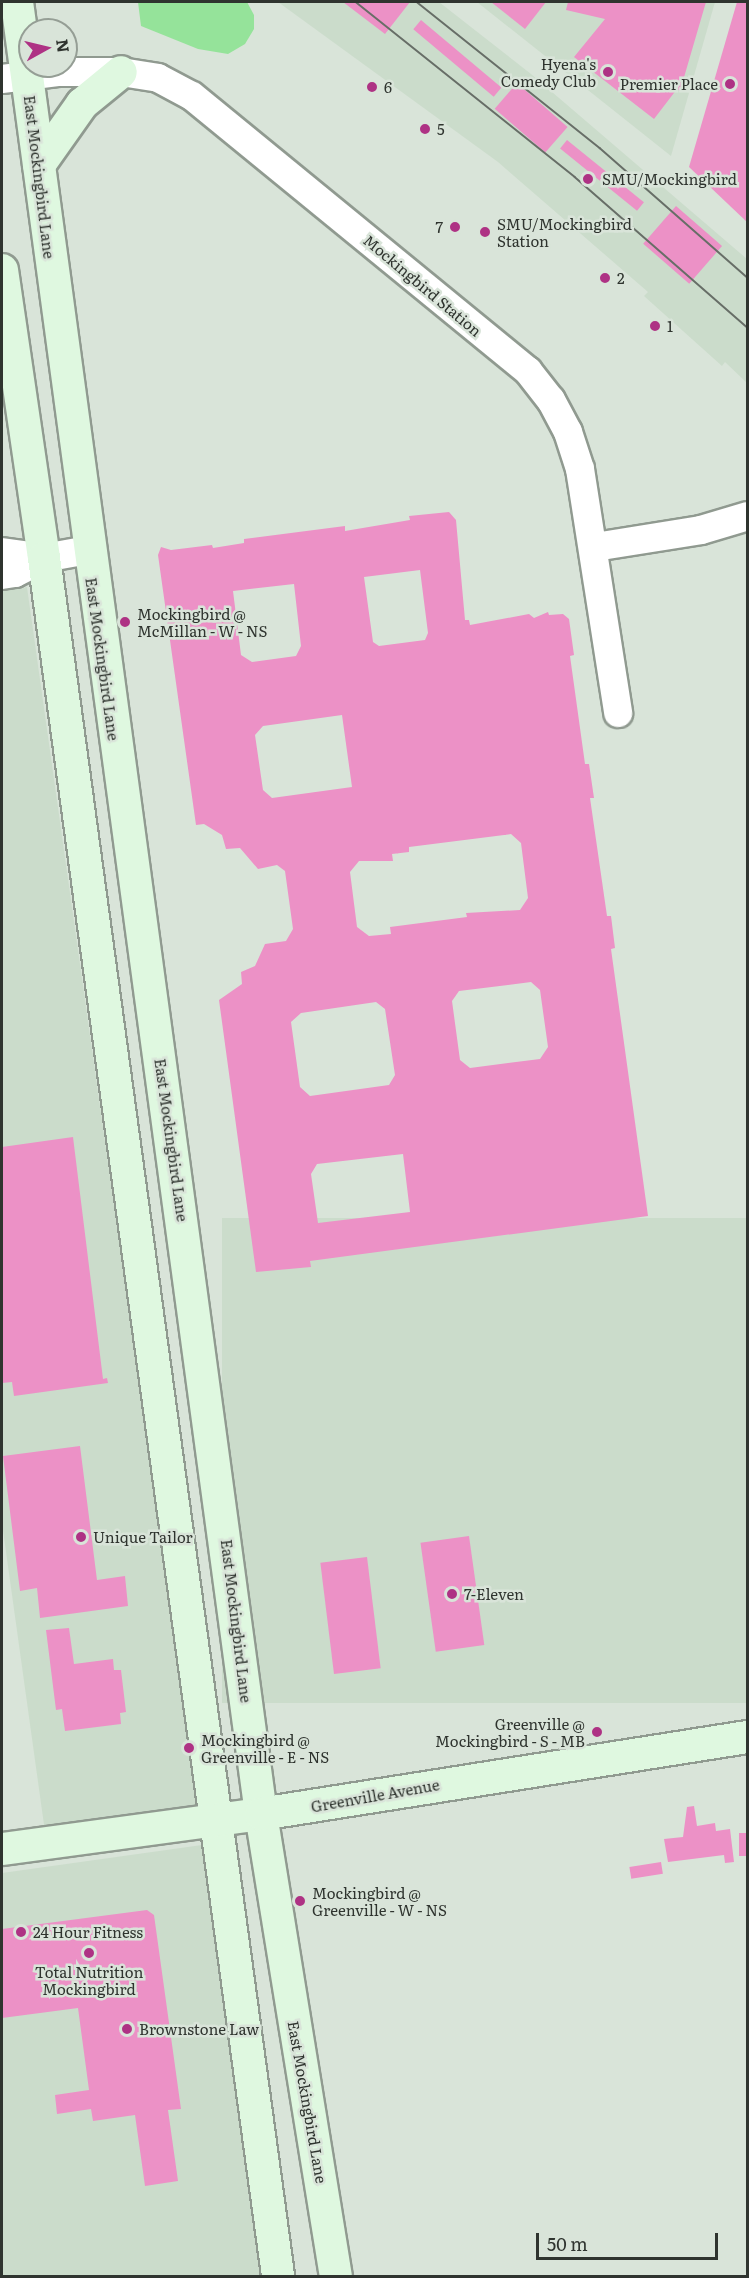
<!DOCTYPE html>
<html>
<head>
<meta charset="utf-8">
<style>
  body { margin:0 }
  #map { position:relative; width:749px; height:2278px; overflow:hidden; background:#d9e4d9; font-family:Literata,serif }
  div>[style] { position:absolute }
  .built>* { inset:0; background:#cbdccb; transform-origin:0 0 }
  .green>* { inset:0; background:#95e39a }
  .building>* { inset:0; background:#ec91c6; transform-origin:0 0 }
  .roads { filter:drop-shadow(2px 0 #909a90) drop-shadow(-2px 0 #909a90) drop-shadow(0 2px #909a90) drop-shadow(0 -2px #909a90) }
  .tertiary>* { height:28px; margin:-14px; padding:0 14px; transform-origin:14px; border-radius:14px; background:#fff }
  .secondary>* { height:32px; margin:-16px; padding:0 16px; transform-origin:16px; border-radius:16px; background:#dff8e0 }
  .tram>* { height:1.5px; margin:-0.75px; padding:0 0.75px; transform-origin:0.75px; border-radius:0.75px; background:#676e67 }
  .dots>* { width:16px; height:16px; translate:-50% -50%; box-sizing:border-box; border:3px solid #d9e4d9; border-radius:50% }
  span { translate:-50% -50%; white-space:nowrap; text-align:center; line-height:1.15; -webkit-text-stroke:5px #d9e4d9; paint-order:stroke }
  .poi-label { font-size:15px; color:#2f342f }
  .right { translate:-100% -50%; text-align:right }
  .left { translate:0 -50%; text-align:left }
  .street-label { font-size:15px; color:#2f342f }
  .frame { position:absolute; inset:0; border:3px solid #2f342f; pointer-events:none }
  .north { position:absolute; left:18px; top:18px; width:60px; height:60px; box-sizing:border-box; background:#d9e4d9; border:2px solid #959e95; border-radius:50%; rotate:82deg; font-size:16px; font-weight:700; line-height:24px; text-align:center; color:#2f342f }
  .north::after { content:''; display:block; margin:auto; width:21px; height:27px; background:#ae3284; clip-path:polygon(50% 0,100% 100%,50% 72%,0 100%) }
  .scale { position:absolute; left:536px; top:2233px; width:182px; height:27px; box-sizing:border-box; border:3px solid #2f342f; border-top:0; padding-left:8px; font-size:18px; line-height:21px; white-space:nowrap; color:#2f342f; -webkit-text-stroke:4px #d9e4d9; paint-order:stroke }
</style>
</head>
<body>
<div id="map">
  <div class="built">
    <i style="clip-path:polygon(278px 2px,439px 2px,531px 74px,747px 259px,747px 383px,725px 362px,722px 366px,644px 296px,648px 292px,498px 162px)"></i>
    <i style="clip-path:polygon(477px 2px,715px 2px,671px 156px)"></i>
    <i style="clip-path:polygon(27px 587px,199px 1811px,45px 1832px,2px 1523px,2px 591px)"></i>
    <i style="left:747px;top:1218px;width:485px;height:525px;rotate:90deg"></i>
    <i style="clip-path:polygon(202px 1845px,261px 2276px,2px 2276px,2px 1873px)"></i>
  </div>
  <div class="green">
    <i style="clip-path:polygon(138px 2px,247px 2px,254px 15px,254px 29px,245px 44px,228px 54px,198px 49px,141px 26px)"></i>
  </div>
  <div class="building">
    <i style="clip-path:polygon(343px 2px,410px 2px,385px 34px)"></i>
    <i style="clip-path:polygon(491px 2px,546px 2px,525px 29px)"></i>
    <i style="clip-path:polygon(568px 2px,706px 2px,680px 91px,677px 89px,654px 119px,574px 57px,605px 19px,566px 10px)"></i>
    <i style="clip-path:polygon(737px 2px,748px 2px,748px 223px,689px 167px)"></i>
    <i style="left:421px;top:20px;width:105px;height:12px;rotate:40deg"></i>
    <i style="left:517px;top:83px;width:67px;height:34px;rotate:41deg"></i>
    <i style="left:567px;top:140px;width:99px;height:11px;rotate:39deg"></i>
    <i style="left:676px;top:206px;width:61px;height:50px;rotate:41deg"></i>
    <i style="clip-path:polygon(evenodd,449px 512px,456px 520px,465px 620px,469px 620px,470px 625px,529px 614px,534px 618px,548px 612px,549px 615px,563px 614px,569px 619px,574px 655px,570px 656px,585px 764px,589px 764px,594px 798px,590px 798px,607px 916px,611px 916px,615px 948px,611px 949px,648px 1216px,310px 1261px,311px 1267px,256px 1272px,219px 1000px,242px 984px,241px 972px,255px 966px,265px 944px,286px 941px,293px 929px,285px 871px,277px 865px,258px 869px,240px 848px,226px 849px,222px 835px,204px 824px,196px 825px,158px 555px,161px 547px,171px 550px,212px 545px,213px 548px,244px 543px,244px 539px,345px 526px,345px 531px,410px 520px,409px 516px,449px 512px,420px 570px,428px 633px,425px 640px,379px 646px,373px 642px,364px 577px,420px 570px,449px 512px,294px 584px,301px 646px,296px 656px,252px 662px,241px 655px,233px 591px,294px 584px,449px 512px,342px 715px,352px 787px,272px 798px,263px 790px,255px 735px,263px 726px,342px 715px,449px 512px,511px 834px,521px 843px,528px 898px,520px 910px,466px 913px,467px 917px,390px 927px,391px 934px,369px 936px,357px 927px,350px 872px,359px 861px,393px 861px,392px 854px,409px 852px,409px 847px,511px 834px,449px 512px,531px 982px,540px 990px,548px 1047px,540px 1059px,470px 1068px,460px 1060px,452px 1001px,459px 991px,531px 982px,449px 512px,376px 1002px,385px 1009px,395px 1075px,389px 1085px,310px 1096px,300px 1087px,291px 1022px,301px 1013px,376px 1002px,449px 512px,403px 1154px,410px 1212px,318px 1223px,311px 1174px,317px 1164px,403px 1154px)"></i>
    <i style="clip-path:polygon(73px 1137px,103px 1379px,107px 1378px,108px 1383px,14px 1396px,12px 1382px,2px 1383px,2px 1147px)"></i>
    <i style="clip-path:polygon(80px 1446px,97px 1580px,125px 1576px,128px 1606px,40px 1618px,37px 1588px,20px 1591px,3px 1456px)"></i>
    <i style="left:469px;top:1536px;width:110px;height:49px;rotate:82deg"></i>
    <i style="left:367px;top:1557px;width:112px;height:47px;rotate:83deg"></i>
    <i style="clip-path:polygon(69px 1628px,74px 1664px,113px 1659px,114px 1670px,121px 1670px,126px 1712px,120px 1713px,121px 1724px,65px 1731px,62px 1709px,56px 1710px,46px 1630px)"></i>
    <i style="clip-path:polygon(694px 1806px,697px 1826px,715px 1823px,716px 1831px,730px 1829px,734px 1862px,725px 1863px,724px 1855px,668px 1862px,664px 1839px,683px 1837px,687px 1807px)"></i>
    <i style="left:739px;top:1833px;width:9px;height:23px"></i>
    <i style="left:661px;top:1862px;width:12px;height:32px;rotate:81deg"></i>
    <i style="clip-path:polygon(147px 1910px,154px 1915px,181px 2109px,168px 2110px,178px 2181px,145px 2186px,135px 2115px,93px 2121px,91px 2109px,57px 2114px,55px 2095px,89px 2090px,78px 2008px,2px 2018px,2px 1929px)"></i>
  </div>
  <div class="roads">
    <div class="tertiary">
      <i style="left:2px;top:79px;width:56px;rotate:-7.1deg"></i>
      <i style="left:58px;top:72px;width:63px"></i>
      <i style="left:121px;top:72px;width:37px;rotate:9deg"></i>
      <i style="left:158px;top:78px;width:38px;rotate:28deg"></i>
      <i style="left:192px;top:96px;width:434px;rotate:39.3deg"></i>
      <i style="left:528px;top:371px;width:37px;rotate:52deg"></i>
      <i style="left:551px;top:400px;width:36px;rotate:62deg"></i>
      <i style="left:568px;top:432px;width:39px;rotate:72deg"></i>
      <i style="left:580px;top:469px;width:247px;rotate:81.1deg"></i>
      <i style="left:595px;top:547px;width:107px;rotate:-9.1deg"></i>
      <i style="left:701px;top:530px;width:49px;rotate:-16.6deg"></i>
      <i style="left:2px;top:552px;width:42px;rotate:8.1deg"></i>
      <i style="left:2px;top:575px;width:13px;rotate:-9deg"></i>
      <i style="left:15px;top:573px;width:33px;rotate:-27deg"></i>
      <i style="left:44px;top:558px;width:45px;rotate:-10.3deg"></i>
    </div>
    <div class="secondary">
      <i style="left:17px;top:2px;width:1828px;rotate:82.33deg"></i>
      <i style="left:261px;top:1814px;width:468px;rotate:80.8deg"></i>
      <i style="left:39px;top:165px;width:75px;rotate:-54.8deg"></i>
      <i style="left:82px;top:104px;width:50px;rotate:-39.4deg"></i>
      <i style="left:2px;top:270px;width:291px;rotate:81.7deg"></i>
      <i style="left:44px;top:558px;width:1734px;rotate:82.24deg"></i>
      <i style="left:2px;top:1849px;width:261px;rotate:-7.7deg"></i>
      <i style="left:261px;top:1814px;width:493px;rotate:-9deg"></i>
    </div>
  </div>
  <div class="tram">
    <i style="left:356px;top:2px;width:280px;rotate:38.6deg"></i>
    <i style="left:575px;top:177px;width:230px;rotate:41.1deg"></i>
    <i style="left:417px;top:2px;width:234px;rotate:38.6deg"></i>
    <i style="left:600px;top:148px;width:197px;rotate:41.3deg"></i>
  </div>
  <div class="dots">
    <i style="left:608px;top:72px;background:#ae3284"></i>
    <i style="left:730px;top:84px;background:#ae3284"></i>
    <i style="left:372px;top:87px;background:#ae3284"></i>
    <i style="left:425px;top:129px;background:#ae3284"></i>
    <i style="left:588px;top:179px;background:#ae3284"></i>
    <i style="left:455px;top:227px;background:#ae3284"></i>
    <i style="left:485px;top:232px;background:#ae3284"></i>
    <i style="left:605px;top:278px;background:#ae3284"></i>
    <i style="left:655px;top:326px;background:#ae3284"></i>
    <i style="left:125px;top:622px;background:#ae3284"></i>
    <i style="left:81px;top:1537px;background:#ae3284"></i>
    <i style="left:452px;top:1594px;background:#ae3284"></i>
    <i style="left:597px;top:1732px;background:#ae3284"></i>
    <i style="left:189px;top:1748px;background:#ae3284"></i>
    <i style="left:300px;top:1901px;background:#ae3284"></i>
    <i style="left:21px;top:1932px;background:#ae3284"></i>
    <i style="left:89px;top:1953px;background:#ae3284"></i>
    <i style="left:127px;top:2029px;background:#ae3284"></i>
  </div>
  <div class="poi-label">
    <span class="right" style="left:596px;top:72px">Hyena's<br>Comedy Club</span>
    <span class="right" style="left:718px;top:84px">Premier Place</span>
    <span class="left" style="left:384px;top:87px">6</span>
    <span class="left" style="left:437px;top:129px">5</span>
    <span class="left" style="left:602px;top:179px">SMU/Mockingbird</span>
    <span class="left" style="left:497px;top:232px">SMU/Mockingbird<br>Station</span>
    <span class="right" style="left:443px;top:227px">7</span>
    <span class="left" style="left:617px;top:278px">2</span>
    <span class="left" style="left:667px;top:326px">1</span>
    <span class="left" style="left:137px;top:622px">Mockingbird @<br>McMillan - W - NS</span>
    <span class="left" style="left:93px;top:1537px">Unique Tailor</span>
    <span class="left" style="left:464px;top:1594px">7-Eleven</span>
    <span class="right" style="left:585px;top:1732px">Greenville @<br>Mockingbird - S - MB</span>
    <span class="left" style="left:201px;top:1748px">Mockingbird @<br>Greenville - E - NS</span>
    <span class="left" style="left:312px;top:1901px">Mockingbird @<br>Greenville - W - NS</span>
    <span class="left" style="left:33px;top:1932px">24 Hour Fitness</span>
    <span style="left:89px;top:1980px">Total Nutrition<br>Mockingbird</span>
    <span class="left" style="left:139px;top:2029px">Brownstone Law</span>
  </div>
  <div class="street-label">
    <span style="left:40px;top:177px;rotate:83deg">East Mockingbird Lane</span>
    <span style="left:423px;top:285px;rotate:40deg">Mockingbird Station</span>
    <span style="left:103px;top:659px;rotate:82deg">East Mockingbird Lane</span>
    <span style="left:172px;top:1140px;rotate:82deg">East Mockingbird Lane</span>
    <span style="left:237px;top:1621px;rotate:83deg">East Mockingbird Lane</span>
    <span style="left:375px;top:1795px;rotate:-10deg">Greenville Avenue</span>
    <span style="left:308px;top:2102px;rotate:80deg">East Mockingbird Lane</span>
  </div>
  <div class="frame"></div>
  <div class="north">N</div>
  <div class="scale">50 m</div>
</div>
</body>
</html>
